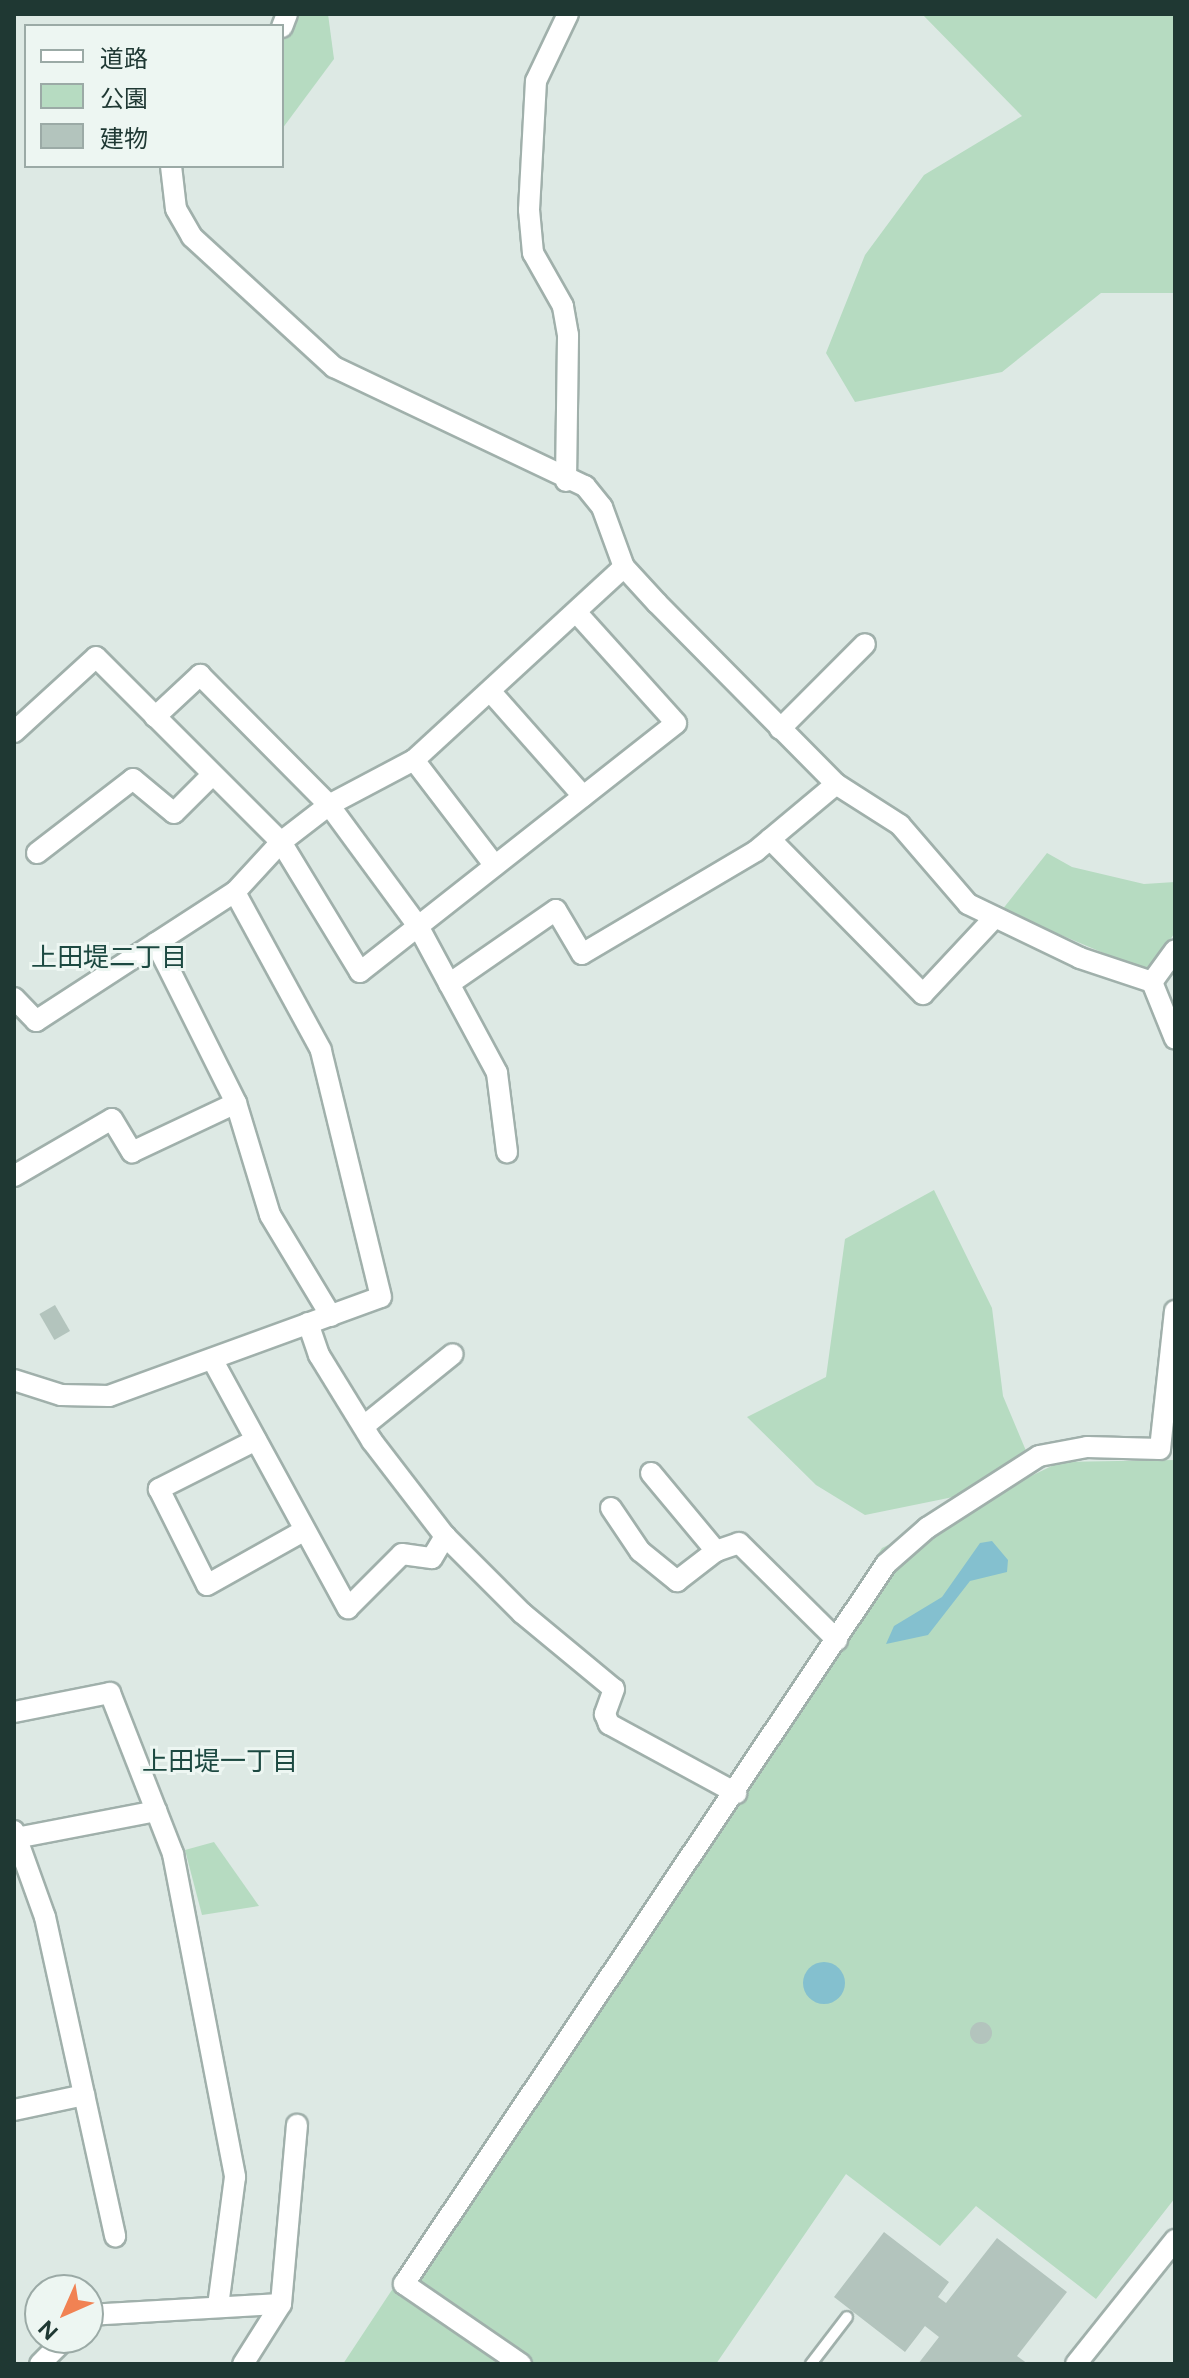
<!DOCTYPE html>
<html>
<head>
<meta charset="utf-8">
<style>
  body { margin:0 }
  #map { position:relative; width:1189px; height:2378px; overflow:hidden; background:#dde9e4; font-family:Figtree,"Noto Sans JP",sans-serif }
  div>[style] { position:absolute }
  .green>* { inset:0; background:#b6dbc1 }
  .water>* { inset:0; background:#84c0cf }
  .round { border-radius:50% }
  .building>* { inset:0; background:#b3c4bd; transform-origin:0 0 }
  .roads { filter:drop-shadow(2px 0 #a0b0ab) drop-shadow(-2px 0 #a0b0ab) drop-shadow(0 2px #a0b0ab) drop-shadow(0 -2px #a0b0ab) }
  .lane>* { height:10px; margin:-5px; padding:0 5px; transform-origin:5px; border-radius:5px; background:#fff }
  .street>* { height:20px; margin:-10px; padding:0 10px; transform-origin:10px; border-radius:10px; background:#fff }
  span { translate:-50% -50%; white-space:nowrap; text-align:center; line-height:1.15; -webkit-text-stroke:6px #edf6f2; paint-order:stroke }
  .neighbourhood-label { font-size:26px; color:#1c4941 }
  .frame { position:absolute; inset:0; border:16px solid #1f3833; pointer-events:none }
  .legend { position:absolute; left:24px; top:24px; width:260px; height:144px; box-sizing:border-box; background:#edf6f2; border:2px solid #9baaa6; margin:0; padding:10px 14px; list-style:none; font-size:24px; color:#1f3833 }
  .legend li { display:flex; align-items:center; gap:16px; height:40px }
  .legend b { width:40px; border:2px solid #9baaa6 }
  .north { position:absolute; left:24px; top:2274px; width:80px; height:80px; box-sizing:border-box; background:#edf6f2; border:2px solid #9baaa6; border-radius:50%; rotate:225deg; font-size:22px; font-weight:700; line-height:32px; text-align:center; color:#1f3833 }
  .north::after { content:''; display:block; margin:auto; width:28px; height:36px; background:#f18253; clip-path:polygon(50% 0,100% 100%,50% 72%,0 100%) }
</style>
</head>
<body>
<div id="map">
  <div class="green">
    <i style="clip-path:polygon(292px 14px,328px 14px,334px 59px,282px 129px,282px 38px)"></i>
    <i style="clip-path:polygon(922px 14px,1175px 14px,1175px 293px,1101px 293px,1002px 372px,855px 402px,826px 353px,865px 255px,924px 175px,1022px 116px)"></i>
    <i style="clip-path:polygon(1047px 853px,1072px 867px,1144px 884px,1175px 882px,1175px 932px,1154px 966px,1139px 968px,1002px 910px)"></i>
    <i style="clip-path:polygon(934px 1190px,992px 1308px,1003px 1396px,1032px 1465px,963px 1495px,865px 1515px,816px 1485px,747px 1417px,826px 1377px,845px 1239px)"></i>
    <i style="clip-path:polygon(1175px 1460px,1175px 2198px,1096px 2299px,976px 2206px,940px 2246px,846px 2174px,716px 2364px,343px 2364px,882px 1548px,1060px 1462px)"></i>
    <i style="clip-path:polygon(214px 1842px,259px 1906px,202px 1915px,185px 1850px)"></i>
  </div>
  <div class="water">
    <i style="clip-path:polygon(992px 1541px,1008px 1560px,1007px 1572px,970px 1581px,928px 1635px,886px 1644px,894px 1626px,942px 1597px,980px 1543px)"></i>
    <i class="round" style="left:803px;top:1962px;width:42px;height:42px"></i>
  </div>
  <div class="building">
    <i style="left:55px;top:1305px;width:30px;height:18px;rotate:60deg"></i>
    <i class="round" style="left:970px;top:2022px;width:22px;height:22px"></i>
    <i style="clip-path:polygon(884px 2232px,949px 2282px,938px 2297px,946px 2303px,997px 2238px,1067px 2292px,1017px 2356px,1028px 2364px,918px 2364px,939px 2337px,925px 2326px,905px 2352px,834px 2297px)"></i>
  </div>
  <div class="roads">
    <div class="lane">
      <i style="left:811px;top:2364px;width:59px;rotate:-52.5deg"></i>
    </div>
    <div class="street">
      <i style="left:282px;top:27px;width:14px;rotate:-69deg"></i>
      <i style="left:171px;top:166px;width:43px;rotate:83.4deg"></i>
      <i style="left:176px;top:209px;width:32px;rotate:60deg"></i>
      <i style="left:192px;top:237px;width:193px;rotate:42.5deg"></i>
      <i style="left:334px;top:367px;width:278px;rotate:25.4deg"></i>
      <i style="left:585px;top:486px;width:27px;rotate:51deg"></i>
      <i style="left:602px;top:507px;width:64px;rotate:69.9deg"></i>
      <i style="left:624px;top:567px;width:49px;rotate:47.5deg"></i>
      <i style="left:657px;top:603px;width:255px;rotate:45.3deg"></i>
      <i style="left:836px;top:784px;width:76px;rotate:32.6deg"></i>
      <i style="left:900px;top:825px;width:104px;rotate:49.3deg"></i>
      <i style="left:968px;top:904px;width:124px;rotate:25.7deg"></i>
      <i style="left:1080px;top:958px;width:76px;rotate:18.4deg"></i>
      <i style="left:566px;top:481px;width:146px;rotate:-89.2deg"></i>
      <i style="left:568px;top:335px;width:29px;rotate:-100deg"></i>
      <i style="left:563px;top:306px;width:61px;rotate:-119.5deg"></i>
      <i style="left:533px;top:253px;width:43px;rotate:-95.3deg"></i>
      <i style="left:529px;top:210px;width:129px;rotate:-86.9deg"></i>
      <i style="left:536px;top:81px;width:74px;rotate:-64.5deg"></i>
      <i style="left:491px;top:692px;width:139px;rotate:48.5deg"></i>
      <i style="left:155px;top:717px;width:62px;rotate:-43deg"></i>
      <i style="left:200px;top:675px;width:183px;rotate:45.2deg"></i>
      <i style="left:329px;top:805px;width:150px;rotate:53.7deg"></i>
      <i style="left:418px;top:926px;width:167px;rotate:61.7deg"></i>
      <i style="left:497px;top:1073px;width:80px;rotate:82.8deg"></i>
      <i style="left:780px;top:729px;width:120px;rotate:-45deg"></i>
      <i style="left:14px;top:732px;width:111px;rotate:-42.4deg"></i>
      <i style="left:96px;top:657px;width:262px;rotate:45deg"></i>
      <i style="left:281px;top:842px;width:152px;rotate:58.7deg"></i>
      <i style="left:360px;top:972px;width:402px;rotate:-38.2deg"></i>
      <i style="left:676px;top:723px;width:149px;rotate:-132deg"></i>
      <i style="left:414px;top:760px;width:133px;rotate:52.6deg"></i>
      <i style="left:770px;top:839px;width:218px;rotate:45.4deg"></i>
      <i style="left:923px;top:994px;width:105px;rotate:-46.9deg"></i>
      <i style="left:37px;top:853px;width:121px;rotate:-37.6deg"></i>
      <i style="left:133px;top:779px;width:53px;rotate:39.7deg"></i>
      <i style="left:174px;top:813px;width:54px;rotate:-45deg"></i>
      <i style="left:156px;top:943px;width:179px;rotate:63.4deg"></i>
      <i style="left:236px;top:1103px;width:117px;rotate:73.1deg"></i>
      <i style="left:270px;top:1215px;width:118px;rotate:58.9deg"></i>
      <i style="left:1152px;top:982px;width:61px;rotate:68deg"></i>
      <i style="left:1152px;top:982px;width:39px;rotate:-54deg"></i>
      <i style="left:449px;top:984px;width:130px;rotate:-34.7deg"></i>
      <i style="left:556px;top:910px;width:51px;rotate:59.4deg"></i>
      <i style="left:582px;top:954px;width:202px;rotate:-30.6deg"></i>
      <i style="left:756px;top:851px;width:104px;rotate:-39.9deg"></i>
      <i style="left:14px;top:998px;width:32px;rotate:46deg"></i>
      <i style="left:36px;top:1021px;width:237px;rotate:-33deg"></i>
      <i style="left:235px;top:892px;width:68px;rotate:-47.4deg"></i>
      <i style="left:281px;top:842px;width:61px;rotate:-37.6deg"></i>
      <i style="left:329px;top:805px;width:96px;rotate:-27.9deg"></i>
      <i style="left:414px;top:760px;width:285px;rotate:-42.6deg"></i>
      <i style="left:14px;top:1176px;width:113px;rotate:-30.2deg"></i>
      <i style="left:112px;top:1119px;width:39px;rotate:59deg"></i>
      <i style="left:132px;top:1152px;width:115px;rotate:-25.2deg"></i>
      <i style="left:308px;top:1323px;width:34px;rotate:71deg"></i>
      <i style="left:319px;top:1355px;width:101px;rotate:58.4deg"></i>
      <i style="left:372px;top:1441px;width:120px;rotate:52.5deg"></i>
      <i style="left:445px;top:1536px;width:109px;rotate:45deg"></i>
      <i style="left:522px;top:1613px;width:119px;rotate:39.6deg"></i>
      <i style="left:614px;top:1689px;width:27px;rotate:110deg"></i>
      <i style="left:605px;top:1714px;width:11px;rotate:68deg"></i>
      <i style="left:609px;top:1724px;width:145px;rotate:28.5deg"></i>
      <i style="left:212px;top:1359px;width:284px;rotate:61.4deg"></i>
      <i style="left:348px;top:1608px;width:76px;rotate:-45deg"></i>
      <i style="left:402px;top:1554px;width:30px;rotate:8deg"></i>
      <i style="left:432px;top:1558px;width:26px;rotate:-59deg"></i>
      <i style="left:14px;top:1380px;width:49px;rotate:17.7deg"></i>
      <i style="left:61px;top:1395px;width:48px;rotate:1.2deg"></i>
      <i style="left:109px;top:1396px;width:289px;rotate:-20deg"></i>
      <i style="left:381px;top:1297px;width:254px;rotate:-103.7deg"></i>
      <i style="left:321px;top:1050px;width:180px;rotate:-118.6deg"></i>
      <i style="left:364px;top:1426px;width:114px;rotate:-39deg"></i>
      <i style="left:256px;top:1440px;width:109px;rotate:153.2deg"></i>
      <i style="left:159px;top:1489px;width:107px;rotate:63.4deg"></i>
      <i style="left:207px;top:1585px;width:112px;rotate:-29.3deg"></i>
      <i style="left:651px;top:1473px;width:102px;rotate:50.2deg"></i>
      <i style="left:611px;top:1508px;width:52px;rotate:56deg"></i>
      <i style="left:640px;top:1551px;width:48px;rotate:39deg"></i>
      <i style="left:677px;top:1581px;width:49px;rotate:-37.6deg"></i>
      <i style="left:716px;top:1551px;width:24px;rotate:-19deg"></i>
      <i style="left:739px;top:1543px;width:138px;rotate:44.7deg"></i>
      <i style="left:14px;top:1712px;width:98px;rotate:-11.2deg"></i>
      <i style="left:110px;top:1693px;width:173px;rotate:68.6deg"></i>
      <i style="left:173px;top:1854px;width:329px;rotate:79.1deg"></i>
      <i style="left:235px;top:2177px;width:130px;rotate:97.5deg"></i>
      <i style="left:14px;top:1831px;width:91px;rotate:70.2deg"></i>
      <i style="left:45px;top:1917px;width:327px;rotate:77.6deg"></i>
      <i style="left:16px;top:1838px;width:143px;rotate:-10.9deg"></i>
      <i style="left:14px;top:2110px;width:72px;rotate:-12.1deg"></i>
      <i style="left:281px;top:2304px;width:180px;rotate:-84.9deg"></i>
      <i style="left:88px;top:2315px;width:193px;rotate:-3.3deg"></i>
      <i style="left:281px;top:2304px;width:71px;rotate:122.3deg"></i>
      <i style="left:40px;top:2364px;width:37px;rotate:-45deg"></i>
      <i style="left:521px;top:2364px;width:142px;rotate:-145.6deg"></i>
      <i style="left:404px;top:2284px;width:866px;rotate:-56.2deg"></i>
      <i style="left:886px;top:1564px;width:55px;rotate:-41.3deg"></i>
      <i style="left:927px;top:1528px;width:133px;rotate:-32.7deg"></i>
      <i style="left:1039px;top:1456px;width:49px;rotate:-10.6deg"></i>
      <i style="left:1087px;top:1447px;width:73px;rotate:1.6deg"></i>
      <i style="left:1160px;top:1449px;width:139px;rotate:-83.8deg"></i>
      <i style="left:1076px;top:2364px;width:159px;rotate:-51.4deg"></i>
    </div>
  </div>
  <div class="neighbourhood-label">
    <span style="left:109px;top:958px">上田堤二丁目</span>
    <span style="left:220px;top:1762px">上田堤一丁目</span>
  </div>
  <div class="frame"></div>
  <ul class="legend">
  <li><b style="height:10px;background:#fff"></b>道路</li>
  <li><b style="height:22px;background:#b6dbc1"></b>公園</li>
  <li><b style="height:22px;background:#b3c4bd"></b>建物</li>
  </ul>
  <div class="north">N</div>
</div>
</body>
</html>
